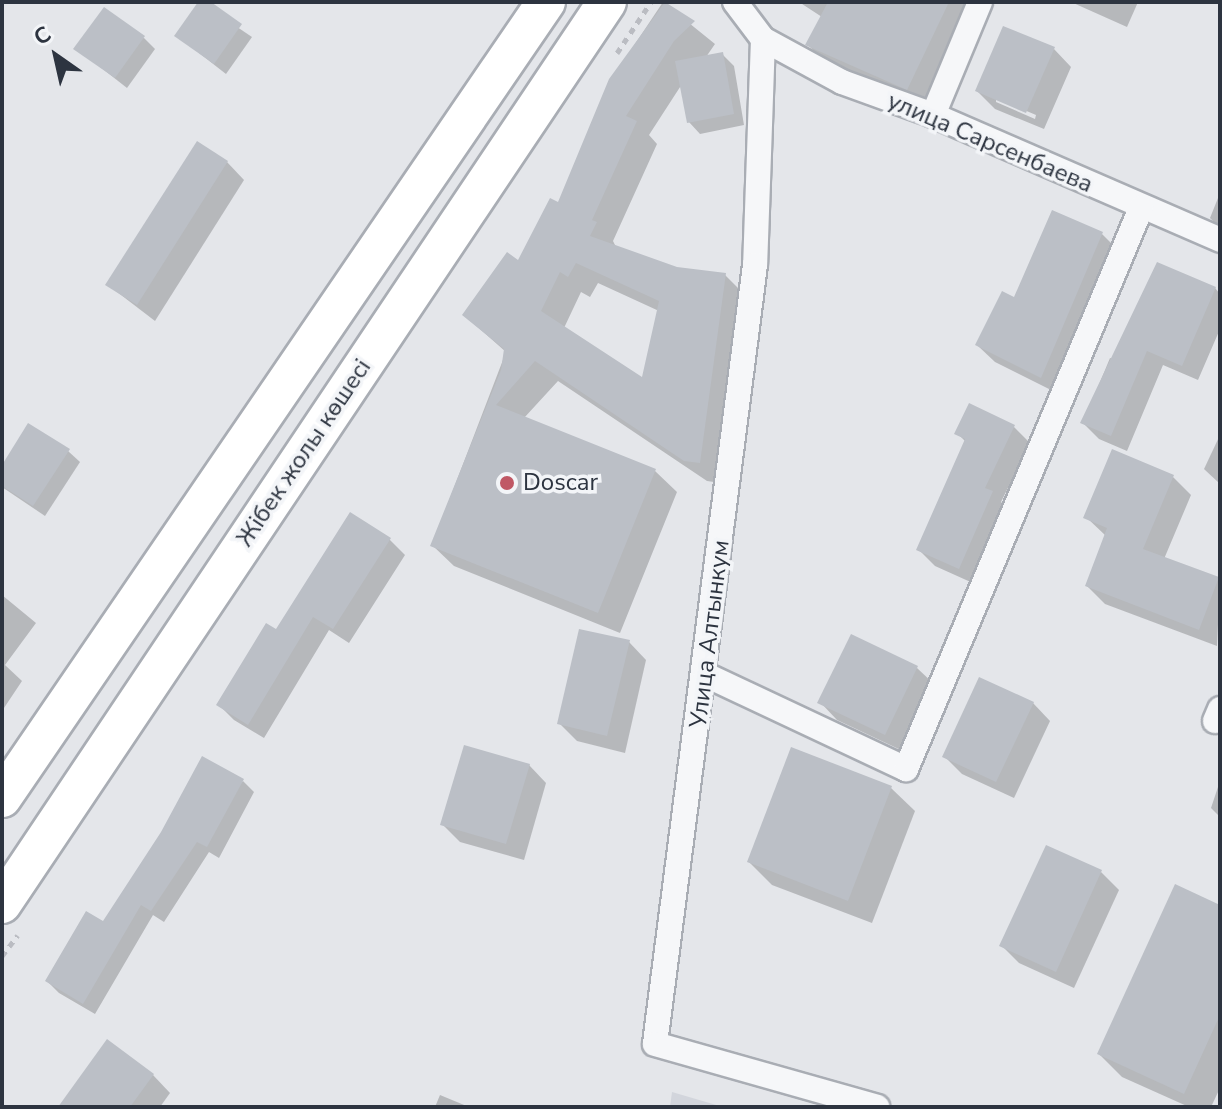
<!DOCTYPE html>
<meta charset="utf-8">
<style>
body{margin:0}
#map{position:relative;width:1222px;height:1109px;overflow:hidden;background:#e4e6ea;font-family:"Nunito Sans",sans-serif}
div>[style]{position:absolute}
.built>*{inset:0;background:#d2d5dc}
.shadow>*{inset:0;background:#0003}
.building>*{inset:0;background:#bbbfc6}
.path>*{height:5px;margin-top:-2.5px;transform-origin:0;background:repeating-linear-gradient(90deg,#babcc2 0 6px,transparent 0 12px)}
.roads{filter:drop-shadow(2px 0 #a9adb4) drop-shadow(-2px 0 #a9adb4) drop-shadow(0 2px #a9adb4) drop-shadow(0 -2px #a9adb4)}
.street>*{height:24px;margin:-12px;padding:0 12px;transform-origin:12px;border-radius:12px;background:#f6f7f9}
.primary>*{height:38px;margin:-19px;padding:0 19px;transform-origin:19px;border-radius:19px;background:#fff}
.dots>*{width:22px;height:22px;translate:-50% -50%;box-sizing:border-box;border:4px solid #f3f5f8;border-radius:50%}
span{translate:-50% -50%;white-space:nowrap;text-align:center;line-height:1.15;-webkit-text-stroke:7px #f3f5f8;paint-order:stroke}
.street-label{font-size:24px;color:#2d3440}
.poi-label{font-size:24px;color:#2d3440}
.left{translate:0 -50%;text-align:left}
.frame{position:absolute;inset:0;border:4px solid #2d3440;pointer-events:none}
.north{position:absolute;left:16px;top:16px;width:80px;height:80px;-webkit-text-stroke:6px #f3f5f8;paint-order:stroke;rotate:326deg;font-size:22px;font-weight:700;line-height:32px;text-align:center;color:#2d3440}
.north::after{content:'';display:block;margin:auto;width:28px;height:36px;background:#2d3440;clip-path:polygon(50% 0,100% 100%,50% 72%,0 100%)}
</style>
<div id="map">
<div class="built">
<i style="clip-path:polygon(672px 1092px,723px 1107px,670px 1107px)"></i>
</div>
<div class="shadow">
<i style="clip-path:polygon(200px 2px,252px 37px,226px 74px,176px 35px)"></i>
<i style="clip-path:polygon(evenodd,663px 2px,715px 44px,706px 57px,722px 54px,734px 66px,744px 125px,700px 134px,689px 122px,682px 84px,649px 135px,657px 144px,613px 241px,616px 247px,676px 269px,725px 275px,747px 297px,721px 483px,707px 481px,558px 381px,524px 418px,655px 471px,677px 492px,620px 633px,454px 566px,432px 545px,506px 352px,464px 315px,519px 263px,559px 204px,611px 80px,663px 2px,598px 283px,659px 311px,643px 380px,564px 328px,581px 292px,590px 297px,598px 283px)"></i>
<i style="clip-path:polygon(799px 2px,981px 2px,929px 110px,829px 66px,808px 45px,822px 17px)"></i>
<i style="clip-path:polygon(1071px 2px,1138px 2px,1127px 27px)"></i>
<i style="clip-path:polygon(144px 38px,155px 49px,127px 88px,76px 48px)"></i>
<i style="clip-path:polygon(evenodd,1054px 49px,1071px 67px,1044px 129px,995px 109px,977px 91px,1054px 49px,996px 98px,1036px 115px,1035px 119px,996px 102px,996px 98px)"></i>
<i style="clip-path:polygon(227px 162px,244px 180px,155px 321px,108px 285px)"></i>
<i style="clip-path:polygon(1220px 193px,1220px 228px,1210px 218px)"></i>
<i style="clip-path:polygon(1102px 234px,1119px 251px,1059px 394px,995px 362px,977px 345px,1015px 299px)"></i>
<i style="clip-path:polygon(1215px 288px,1220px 294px,1220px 329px,1198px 380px,1163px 365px,1127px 451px,1099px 439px,1083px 423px,1110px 358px,1117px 360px)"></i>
<i style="clip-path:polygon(1014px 427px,1030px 443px,1001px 502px,1008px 509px,975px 584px,935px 566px,919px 550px,966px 442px,957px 433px)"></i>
<i style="clip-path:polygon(1220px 435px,1220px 484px,1204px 469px)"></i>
<i style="clip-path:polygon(68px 451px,80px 462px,45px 516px,2px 487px,2px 468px)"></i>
<i style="clip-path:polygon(1173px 477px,1191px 495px,1164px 559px,1220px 581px,1217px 646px,1105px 604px,1087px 586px,1106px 536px,1086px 517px)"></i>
<i style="clip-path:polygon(389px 539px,405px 555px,349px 643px,329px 630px,264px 738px,234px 720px,219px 705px,277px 632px)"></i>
<i style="clip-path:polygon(2px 595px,36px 623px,5px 665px,22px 681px,2px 711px)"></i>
<i style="clip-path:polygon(629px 642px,646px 660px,625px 753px,577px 741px,559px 723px)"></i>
<i style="clip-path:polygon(917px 668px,935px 685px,903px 751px,837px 720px,820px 702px)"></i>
<i style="clip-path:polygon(1033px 703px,1050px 721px,1014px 798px,962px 774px,944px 756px)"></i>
<i style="clip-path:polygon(792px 750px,891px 788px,915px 811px,872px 923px,772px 885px,749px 862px)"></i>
<i style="clip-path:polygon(529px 765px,546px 783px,524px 860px,460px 842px,442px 824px)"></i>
<i style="clip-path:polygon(243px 781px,254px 792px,219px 858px,209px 852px,164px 922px,153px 915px,95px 1014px,59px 993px,47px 981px)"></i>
<i style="clip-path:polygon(1220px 781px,1220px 817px,1211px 808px)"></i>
<i style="clip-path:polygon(1101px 872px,1119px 890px,1074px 988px,1019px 963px,1002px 946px)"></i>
<i style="clip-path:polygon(1220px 907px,1220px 1088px,1211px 1107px,1189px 1107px,1122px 1077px,1099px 1054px)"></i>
<i style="clip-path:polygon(153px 1075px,170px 1093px,160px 1107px,61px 1107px)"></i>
<i style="clip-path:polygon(440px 1095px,469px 1107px,435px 1107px)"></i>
</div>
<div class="building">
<i style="clip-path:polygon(198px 2px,211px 2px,242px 24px,214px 64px,174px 36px)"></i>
<i style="clip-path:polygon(evenodd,665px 2px,695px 21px,674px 41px,626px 116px,637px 121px,592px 220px,597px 222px,590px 236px,677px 267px,726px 273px,700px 463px,684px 461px,535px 361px,496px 405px,656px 469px,598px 613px,430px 546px,501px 370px,504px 349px,462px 315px,507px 252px,518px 260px,550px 198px,558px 202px,609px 79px,665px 2px,576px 263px,659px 301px,642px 377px,541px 311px,560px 272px,568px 277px,576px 263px)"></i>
<i style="clip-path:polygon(828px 2px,949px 2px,907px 90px,805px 45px)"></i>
<i style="clip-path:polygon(104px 7px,145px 36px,115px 78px,73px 49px)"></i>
<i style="clip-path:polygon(1003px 26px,1055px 47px,1026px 113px,975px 91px)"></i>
<i style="clip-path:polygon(723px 52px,734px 114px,687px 123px,675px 61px)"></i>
<i style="clip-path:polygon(197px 141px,228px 161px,137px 305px,105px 285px)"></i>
<i style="clip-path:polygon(1052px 210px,1103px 232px,1041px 378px,975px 345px,1002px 291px,1014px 297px)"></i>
<i style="clip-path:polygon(1157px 262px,1216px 287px,1182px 366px,1147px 351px,1111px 436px,1080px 423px)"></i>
<i style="clip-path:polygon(969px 403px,1015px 425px,985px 488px,993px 491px,959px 569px,916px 550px,965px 439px,954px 434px)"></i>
<i style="clip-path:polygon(28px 423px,70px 449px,33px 506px,2px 486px,2px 465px)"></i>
<i style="clip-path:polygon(1112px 449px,1174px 475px,1143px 549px,1219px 577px,1199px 630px,1085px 586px,1107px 528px,1083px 518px)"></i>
<i style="clip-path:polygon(350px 512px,391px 538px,333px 629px,313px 617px,248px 725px,216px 705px,266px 623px,276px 629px)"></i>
<i style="clip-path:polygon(579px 629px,630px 640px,607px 736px,557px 724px)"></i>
<i style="clip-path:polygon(851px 634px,918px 666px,885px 735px,817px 703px)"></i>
<i style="clip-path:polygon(979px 677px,1034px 702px,996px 782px,942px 757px)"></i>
<i style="clip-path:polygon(464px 745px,530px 764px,506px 844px,440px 825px)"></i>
<i style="clip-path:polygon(791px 747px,892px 786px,848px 901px,747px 862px)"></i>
<i style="clip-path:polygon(202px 756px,244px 779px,207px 847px,197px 842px,151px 911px,141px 905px,83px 1004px,45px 981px,86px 911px,103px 921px,161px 832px)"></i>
<i style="clip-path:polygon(1046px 845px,1102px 870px,1056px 972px,999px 946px)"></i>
<i style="clip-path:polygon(1175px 884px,1220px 905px,1220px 1015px,1184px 1094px,1097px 1054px)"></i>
<i style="clip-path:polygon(107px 1039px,154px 1074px,130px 1107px,58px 1107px)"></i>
</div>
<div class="path">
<i style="left:617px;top:53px;width:61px;rotate:-56.3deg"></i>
<i style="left:2px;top:956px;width:26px;rotate:-53deg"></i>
</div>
<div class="roads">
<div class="street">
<i style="left:735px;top:2px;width:46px;rotate:52.9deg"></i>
<i style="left:763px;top:39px;width:226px;rotate:92deg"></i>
<i style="left:755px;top:265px;width:785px;rotate:97.32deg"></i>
<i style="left:655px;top:1044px;width:231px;rotate:15.8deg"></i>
<i style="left:763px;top:39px;width:90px;rotate:28.6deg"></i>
<i style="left:842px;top:82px;width:97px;rotate:19.9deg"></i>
<i style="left:933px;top:115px;width:313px;rotate:23.5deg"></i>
<i style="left:933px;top:115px;width:122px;rotate:-67.4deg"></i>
<i style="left:706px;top:675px;width:221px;rotate:25.2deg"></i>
<i style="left:906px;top:769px;width:608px;rotate:-67.27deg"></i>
<i style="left:1215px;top:721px;width:13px;rotate:-67deg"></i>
</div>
<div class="primary">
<i style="left:2px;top:798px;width:964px;rotate:-55.65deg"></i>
<i style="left:2px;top:904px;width:1086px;rotate:-56.15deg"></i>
</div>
</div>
<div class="dots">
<i style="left:507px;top:483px;background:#c05865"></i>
</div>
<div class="street-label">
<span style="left:990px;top:143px;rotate:23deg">улица Сарсенбаева</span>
<span style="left:304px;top:453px;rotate:-56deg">Жібек жолы көшесі</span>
<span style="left:710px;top:634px;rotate:-83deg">Улица Алтынкум</span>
</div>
<div class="poi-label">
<span class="left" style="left:523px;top:483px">Doscar</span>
</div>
<div class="frame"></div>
<div class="north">С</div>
</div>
